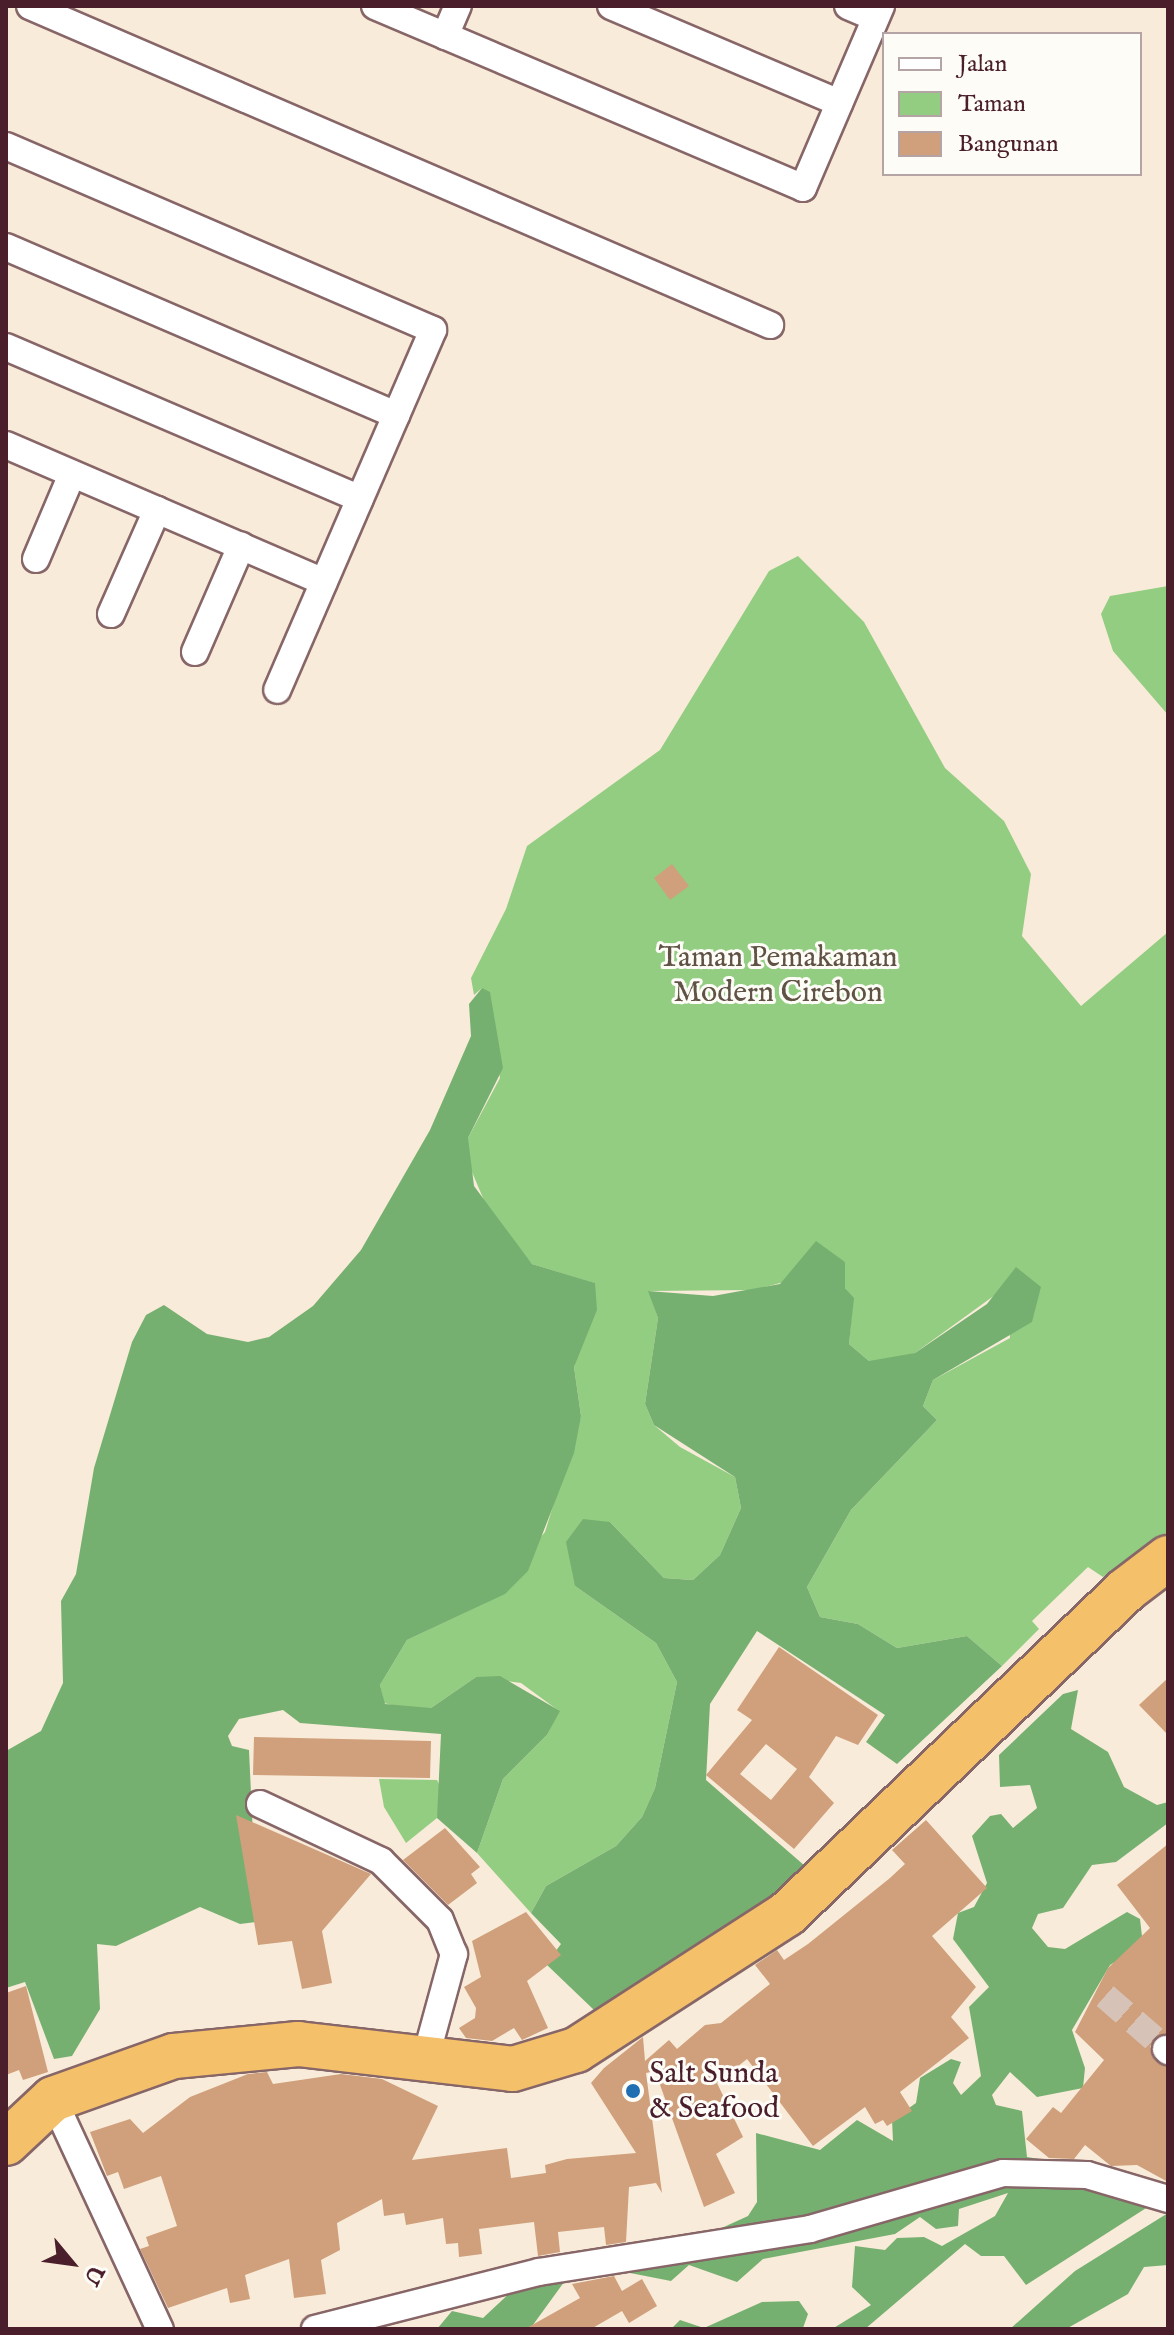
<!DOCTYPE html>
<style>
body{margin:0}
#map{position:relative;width:1174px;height:2335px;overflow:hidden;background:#f9ebd9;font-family:"IM FELL English",serif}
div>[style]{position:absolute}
.green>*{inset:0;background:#93cd82}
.forest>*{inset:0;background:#76b070}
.building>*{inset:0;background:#cfa07b}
.street-tunnel>*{height:26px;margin-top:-13px;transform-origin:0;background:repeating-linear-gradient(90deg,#d6c2b6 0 26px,transparent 0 39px)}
.roads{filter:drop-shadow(2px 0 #876668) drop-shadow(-2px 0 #876668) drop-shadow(0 2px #876668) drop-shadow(0 -2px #876668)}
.street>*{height:26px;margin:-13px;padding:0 13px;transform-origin:13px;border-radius:13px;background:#fff}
.highway>*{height:44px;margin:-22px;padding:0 22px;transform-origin:22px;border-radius:22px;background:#f4c16a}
.dots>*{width:22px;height:22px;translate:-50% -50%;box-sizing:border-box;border:4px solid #fdfcf7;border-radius:50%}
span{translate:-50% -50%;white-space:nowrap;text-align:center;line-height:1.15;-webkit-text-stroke:6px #fdfcf7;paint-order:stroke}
.park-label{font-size:30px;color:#605345}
.poi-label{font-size:30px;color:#4a1f2b}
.left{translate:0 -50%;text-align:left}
.frame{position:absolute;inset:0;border:8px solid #4a1f2b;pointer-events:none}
.legend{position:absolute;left:882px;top:32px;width:260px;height:144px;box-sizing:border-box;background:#fdfcf7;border:2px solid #b5a4a5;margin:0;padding:10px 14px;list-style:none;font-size:24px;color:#4a1f2b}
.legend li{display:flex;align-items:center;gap:16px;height:40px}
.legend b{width:40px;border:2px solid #b5a4a5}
.north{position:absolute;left:32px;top:2223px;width:80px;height:80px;-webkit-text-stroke:6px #fdfcf7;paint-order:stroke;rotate:119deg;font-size:22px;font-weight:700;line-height:32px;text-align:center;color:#4a1f2b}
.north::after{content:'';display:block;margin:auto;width:28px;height:36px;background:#4a1f2b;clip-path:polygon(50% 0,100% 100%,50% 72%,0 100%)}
</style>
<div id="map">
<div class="green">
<i style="clip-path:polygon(798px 556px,864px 622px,945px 768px,1004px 821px,1031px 874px,1022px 936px,1081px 1006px,1168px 932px,1168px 1532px,1103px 1577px,1088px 1567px,1032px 1621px,1039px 1629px,1002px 1666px,967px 1636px,897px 1648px,858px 1624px,820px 1617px,807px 1587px,851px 1510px,937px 1420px,923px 1406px,933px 1380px,1010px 1338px,1006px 1287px,915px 1353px,891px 1362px,869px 1361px,849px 1344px,853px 1298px,845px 1288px,845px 1262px,813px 1251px,784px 1282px,754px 1290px,649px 1291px,658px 1318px,645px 1404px,654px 1425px,680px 1447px,735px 1477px,741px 1508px,720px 1555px,693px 1580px,664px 1578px,610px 1522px,575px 1586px,656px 1643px,677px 1682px,655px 1788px,642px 1817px,616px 1846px,546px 1886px,531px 1913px,477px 1853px,503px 1779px,547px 1735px,559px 1711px,521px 1683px,476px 1677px,431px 1708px,406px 1709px,384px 1703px,380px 1685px,407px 1640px,485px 1603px,545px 1532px,581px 1416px,574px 1367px,594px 1283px,532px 1264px,488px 1210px,467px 1160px,468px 1138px,500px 1078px,482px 988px,474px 995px,471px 978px,506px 909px,527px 846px,660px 750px,769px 571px)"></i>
<i style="clip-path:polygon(1168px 586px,1168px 715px,1113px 651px,1101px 614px,1110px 596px)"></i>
<i style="clip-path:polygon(379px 1779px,437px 1780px,443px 1792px,437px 1818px,406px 1843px,384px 1807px)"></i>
</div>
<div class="forest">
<i style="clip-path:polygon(482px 988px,490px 992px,503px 1068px,468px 1138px,474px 1186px,532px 1264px,595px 1283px,597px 1310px,574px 1367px,581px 1416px,574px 1453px,528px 1571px,505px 1594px,407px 1640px,380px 1685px,385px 1704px,431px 1708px,476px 1677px,500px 1676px,560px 1711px,547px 1735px,503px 1779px,477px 1853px,437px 1818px,441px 1734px,300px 1723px,283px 1710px,239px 1719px,228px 1736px,232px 1746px,249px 1750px,257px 1922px,240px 1924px,200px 1907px,116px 1946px,97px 1944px,100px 2009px,72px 2056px,54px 2059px,25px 1982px,6px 1988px,6px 1751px,41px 1731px,63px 1683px,61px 1601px,76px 1574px,94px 1468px,132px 1342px,146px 1315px,164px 1305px,207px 1334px,248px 1342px,269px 1337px,313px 1306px,361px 1250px,430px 1130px,471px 1036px,469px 1004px)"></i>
<i style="clip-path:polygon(816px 1241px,845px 1262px,845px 1288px,854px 1298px,849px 1344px,869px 1361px,915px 1353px,987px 1304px,1016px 1267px,1041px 1287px,1032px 1322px,933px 1380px,923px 1406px,937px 1420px,851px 1510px,807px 1587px,820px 1617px,858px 1624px,897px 1648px,967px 1636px,1002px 1666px,897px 1764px,866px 1742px,885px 1715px,757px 1631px,710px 1704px,706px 1780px,805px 1866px,793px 1885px,594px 2010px,546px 1964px,561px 1944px,531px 1913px,546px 1886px,616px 1846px,642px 1817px,655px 1788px,677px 1682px,656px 1643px,575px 1586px,566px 1542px,583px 1519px,610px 1522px,664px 1578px,693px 1580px,720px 1555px,741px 1508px,735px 1477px,654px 1425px,645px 1404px,658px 1318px,648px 1291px,713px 1296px,780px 1284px)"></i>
<i style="clip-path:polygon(1078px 1690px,1071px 1729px,1108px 1752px,1124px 1787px,1157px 1805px,1168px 1802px,1168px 1823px,1116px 1862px,1092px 1865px,1063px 1908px,1038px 1914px,1032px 1928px,1048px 1947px,1065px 1949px,1127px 1912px,1140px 1919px,1143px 1945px,1110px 1965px,1072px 2030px,1085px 2068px,1083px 2088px,1037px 2097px,1010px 2072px,992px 2095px,996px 2105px,1022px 2111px,1027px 2157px,1104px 2170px,1154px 2203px,1026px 2285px,1004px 2256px,981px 2256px,965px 2244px,865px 2329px,832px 2329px,871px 2305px,852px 2287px,855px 2246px,885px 2250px,897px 2238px,924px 2237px,942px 2246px,995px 2216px,1008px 2193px,959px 2209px,958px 2226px,936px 2229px,920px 2217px,895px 2234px,763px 2259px,737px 2282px,689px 2265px,671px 2281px,625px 2272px,748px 2216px,757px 2202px,756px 2133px,820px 2150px,857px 2120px,893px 2141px,892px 2120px,916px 2103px,920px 2078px,951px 2059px,961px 2062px,953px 2083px,961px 2095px,981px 2076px,969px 2007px,989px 1987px,953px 1939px,958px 1913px,974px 1907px,987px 1883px,972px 1836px,990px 1816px,1001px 1814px,1013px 1828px,1037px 1808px,1030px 1785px,1000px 1787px,999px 1755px,1063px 1694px)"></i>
<i style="clip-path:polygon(1168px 2213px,1168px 2265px,1144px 2267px,1128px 2294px,1066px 2329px,1010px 2329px,1075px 2271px)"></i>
<i style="clip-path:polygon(567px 2278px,530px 2329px,437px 2329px,452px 2311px,483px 2318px,513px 2290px)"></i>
<i style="clip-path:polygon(799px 2301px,808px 2314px,803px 2328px,671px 2329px,680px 2320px,704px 2328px,762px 2302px)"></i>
</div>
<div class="building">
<i style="clip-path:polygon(672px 864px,689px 886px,670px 900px,654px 878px)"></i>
<i style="clip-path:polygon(evenodd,779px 1647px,878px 1715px,858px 1745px,836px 1736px,809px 1777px,834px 1803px,794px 1849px,706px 1775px,752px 1720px,737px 1710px,779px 1647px,766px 1744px,797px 1769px,771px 1800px,740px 1774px,766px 1744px)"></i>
<i style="clip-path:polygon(1168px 1678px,1168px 1735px,1139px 1705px)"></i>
<i style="clip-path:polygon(254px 1737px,431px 1741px,430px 1778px,253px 1775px)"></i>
<i style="clip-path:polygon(236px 1815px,371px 1874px,322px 1931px,332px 1983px,302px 1989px,292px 1941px,258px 1945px)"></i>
<i style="clip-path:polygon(926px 1820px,987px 1888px,932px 1936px,976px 1987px,951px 2017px,969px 2038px,900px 2092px,912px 2111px,887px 2126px,883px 2120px,875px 2124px,865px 2107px,813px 2146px,747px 2059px,717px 2083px,743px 2137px,716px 2154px,735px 2193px,704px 2207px,655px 2071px,646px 2073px,662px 2193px,656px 2183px,629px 2187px,626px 2242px,606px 2245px,604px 2227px,558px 2232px,560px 2252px,538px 2256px,534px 2222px,479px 2229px,482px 2254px,459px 2257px,458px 2243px,446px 2244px,443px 2218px,406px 2225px,404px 2213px,384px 2216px,382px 2199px,337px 2223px,340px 2250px,321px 2260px,326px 2294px,294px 2298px,289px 2259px,245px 2275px,250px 2299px,230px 2303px,227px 2288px,168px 2308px,140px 2249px,149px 2246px,146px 2237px,177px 2226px,161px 2176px,124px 2189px,118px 2172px,107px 2176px,90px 2132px,130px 2119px,143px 2133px,190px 2097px,248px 2074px,267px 2072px,273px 2084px,341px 2074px,382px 2079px,438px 2106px,412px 2160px,507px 2148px,511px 2178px,546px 2173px,545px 2165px,567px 2159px,636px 2153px,591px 2083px,604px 2068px,643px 2037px,645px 2061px,669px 2040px,677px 2049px,705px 2025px,721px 2023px,770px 1984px,755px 1965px,777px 1950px,784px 1960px,808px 1944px,890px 1878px,905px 1864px,892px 1850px)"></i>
<i style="clip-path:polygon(445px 1828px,480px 1867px,471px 1874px,477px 1883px,448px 1905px,403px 1860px)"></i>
<i style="clip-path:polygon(1168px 1844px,1168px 2033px,1150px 2046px,1155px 2060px,1168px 2067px,1168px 2182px,1137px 2165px,1111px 2166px,1085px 2145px,1074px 2159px,1049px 2158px,1026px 2139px,1053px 2107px,1061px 2113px,1104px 2060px,1075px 2032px,1108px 1968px,1150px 1928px,1117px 1885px)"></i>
<i style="clip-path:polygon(526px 1912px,561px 1955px,527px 1981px,548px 2028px,522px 2040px,514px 2028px,492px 2041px,466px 2038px,459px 2028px,475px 2018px,476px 2008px,464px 1987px,481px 1977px,472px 1941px)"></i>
<i style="clip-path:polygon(26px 1986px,48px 2072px,23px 2080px,19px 2070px,6px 2075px,6px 1993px)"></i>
<i style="clip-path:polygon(614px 2276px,622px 2291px,642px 2279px,657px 2306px,629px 2323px,622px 2311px,591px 2329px,525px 2329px,580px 2298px,572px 2284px)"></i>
</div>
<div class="street-tunnel">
<i style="left:1105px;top:1996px;width:81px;rotate:41deg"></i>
</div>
<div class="roads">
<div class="street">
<i style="left:30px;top:6px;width:806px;rotate:23.32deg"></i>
<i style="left:375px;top:6px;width:465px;rotate:23deg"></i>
<i style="left:803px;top:188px;width:198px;rotate:-66.8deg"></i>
<i style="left:611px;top:6px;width:248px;rotate:23deg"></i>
<i style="left:848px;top:6px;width:30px;rotate:23deg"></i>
<i style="left:445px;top:36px;width:33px;rotate:-67deg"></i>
<i style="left:6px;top:146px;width:465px;rotate:23.3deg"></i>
<i style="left:433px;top:330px;width:392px;rotate:113.4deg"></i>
<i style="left:6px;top:247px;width:425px;rotate:23.3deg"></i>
<i style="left:6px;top:347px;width:385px;rotate:23.2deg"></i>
<i style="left:6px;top:445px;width:346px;rotate:23.3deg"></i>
<i style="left:36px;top:559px;width:92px;rotate:-67deg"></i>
<i style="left:111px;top:614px;width:114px;rotate:-66.1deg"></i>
<i style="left:195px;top:652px;width:116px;rotate:-66.5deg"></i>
<i style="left:260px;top:1804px;width:134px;rotate:25.2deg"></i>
<i style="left:381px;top:1861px;width:83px;rotate:45deg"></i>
<i style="left:440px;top:1920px;width:37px;rotate:68deg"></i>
<i style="left:454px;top:1954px;width:110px;rotate:105.3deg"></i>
<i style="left:1166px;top:2049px;width:3px;rotate:45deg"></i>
<i style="left:53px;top:2099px;width:254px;rotate:65.1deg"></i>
<i style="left:315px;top:2329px;width:231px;rotate:-14.3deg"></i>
<i style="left:539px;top:2272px;width:274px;rotate:-9deg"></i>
<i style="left:810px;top:2229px;width:201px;rotate:-16.2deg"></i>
<i style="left:1003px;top:2173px;width:84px;rotate:1.4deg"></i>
<i style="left:1087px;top:2175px;width:84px;rotate:16.5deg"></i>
</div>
<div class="highway">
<i style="left:6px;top:2143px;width:64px;rotate:-43.1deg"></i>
<i style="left:53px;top:2099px;width:128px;rotate:-19.6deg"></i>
<i style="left:174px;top:2056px;width:125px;rotate:-5.5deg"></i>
<i style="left:298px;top:2044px;width:216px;rotate:6.6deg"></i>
<i style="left:513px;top:2069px;width:66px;rotate:-16.8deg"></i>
<i style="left:576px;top:2050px;width:251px;rotate:-32.8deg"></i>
<i style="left:787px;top:1914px;width:469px;rotate:-43.7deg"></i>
<i style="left:1126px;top:1590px;width:53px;rotate:-37.3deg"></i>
</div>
</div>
<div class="dots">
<i style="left:633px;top:2091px;background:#1f6fb2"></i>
</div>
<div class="park-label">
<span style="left:778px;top:975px">Taman Pemakaman<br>Modern Cirebon</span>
</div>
<div class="poi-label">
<span class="left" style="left:649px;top:2091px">Salt Sunda<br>&amp; Seafood</span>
</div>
<div class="frame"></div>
<ul class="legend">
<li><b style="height:10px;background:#fff"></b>Jalan</li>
<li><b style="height:22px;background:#93cd82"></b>Taman</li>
<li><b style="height:22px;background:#cfa07b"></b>Bangunan</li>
</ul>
<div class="north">U</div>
</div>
